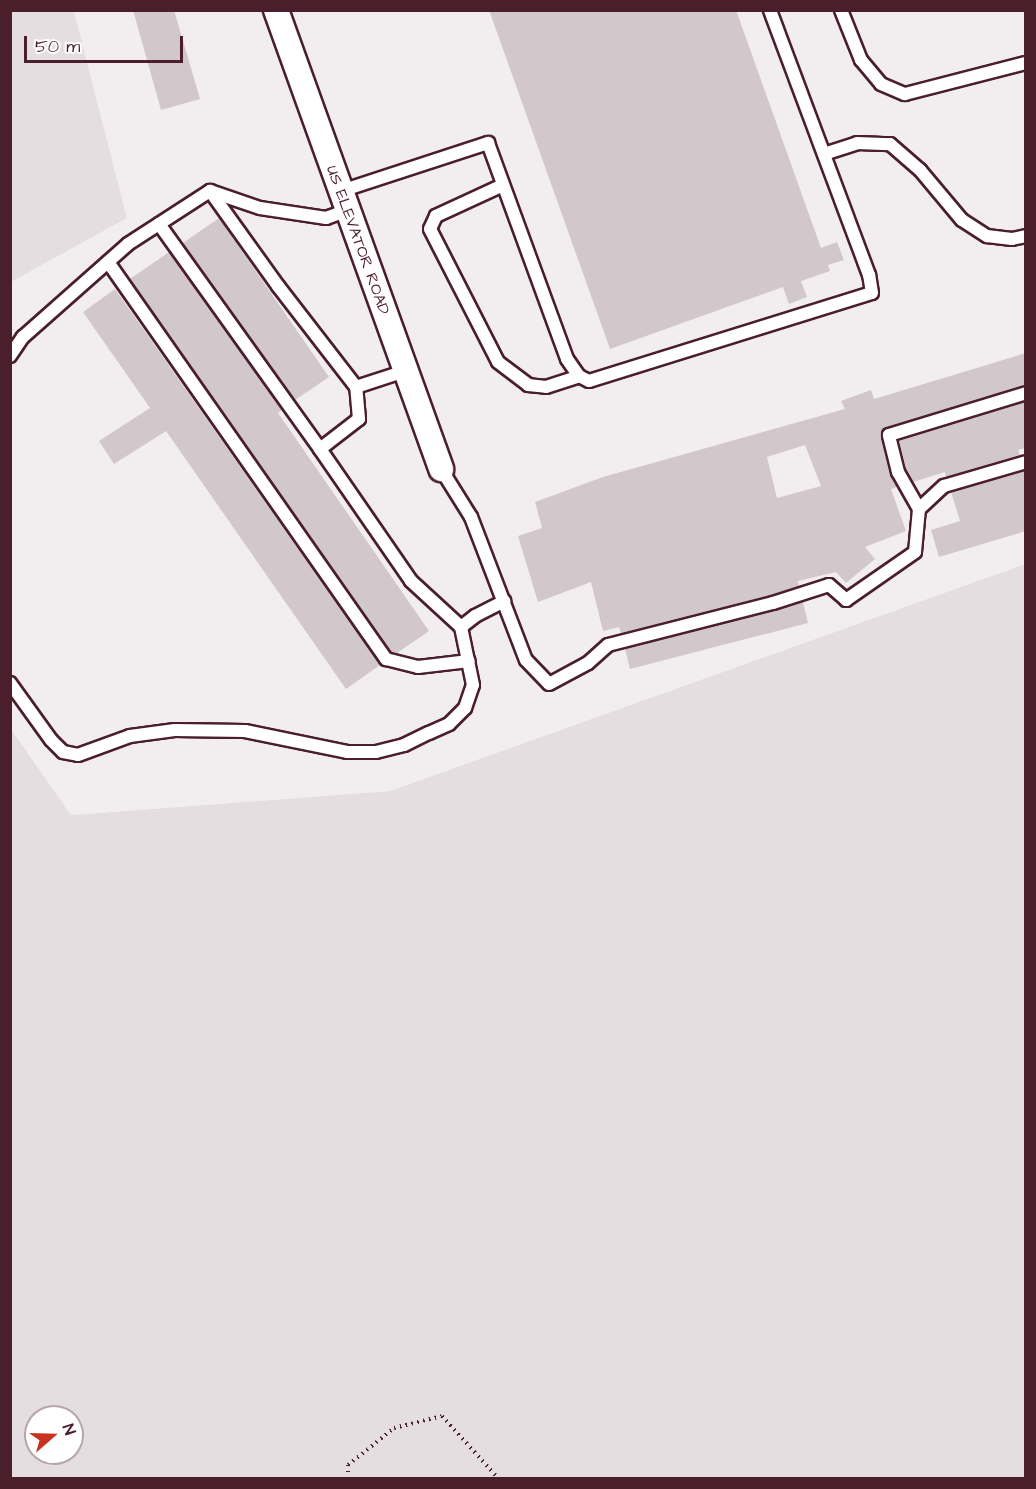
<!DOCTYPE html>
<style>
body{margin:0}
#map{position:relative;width:1036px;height:1489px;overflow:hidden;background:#fff;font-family:"Architects Daughter",sans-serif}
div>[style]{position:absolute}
.built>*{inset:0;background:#f2eeef}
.green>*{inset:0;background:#e5dee0}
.building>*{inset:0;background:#d2c7cb}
.path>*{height:4px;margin-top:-2px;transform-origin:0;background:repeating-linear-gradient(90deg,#4a1f2b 0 1.5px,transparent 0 6px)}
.roads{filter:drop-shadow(2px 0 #4a1f2b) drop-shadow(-2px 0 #4a1f2b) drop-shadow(0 2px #4a1f2b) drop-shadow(0 -2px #4a1f2b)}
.lane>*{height:12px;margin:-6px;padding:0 6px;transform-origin:6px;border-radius:6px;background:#fff}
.street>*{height:24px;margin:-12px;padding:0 12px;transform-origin:12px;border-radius:12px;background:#fff}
span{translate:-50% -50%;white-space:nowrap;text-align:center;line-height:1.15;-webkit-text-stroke:4.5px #fff;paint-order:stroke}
.street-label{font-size:16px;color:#4a1f2b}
.frame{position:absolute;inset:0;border:12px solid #4a1f2b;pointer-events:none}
.north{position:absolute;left:24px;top:1405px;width:60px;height:60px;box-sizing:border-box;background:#fff;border:2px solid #b7a5aa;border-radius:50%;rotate:70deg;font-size:16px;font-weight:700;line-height:24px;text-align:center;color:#4a1f2b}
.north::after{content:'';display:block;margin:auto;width:21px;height:27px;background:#c8321e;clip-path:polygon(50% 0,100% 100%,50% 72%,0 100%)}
.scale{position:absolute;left:24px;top:36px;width:159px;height:27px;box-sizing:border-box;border:3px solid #4a1f2b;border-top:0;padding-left:8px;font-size:18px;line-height:21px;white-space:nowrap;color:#4a1f2b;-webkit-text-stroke:4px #fff;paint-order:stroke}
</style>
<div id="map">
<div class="built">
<i style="clip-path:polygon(74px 11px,1025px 11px,1025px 564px,390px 791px,71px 815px,11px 729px,10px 282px,127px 218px)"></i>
</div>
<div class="green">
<i style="clip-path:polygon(11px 10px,74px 11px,127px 218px,11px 282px)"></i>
<i style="clip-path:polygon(evenodd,1025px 564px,1025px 1478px,11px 1478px,11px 729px,71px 815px,390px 791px,1025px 564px,36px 1417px,72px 1417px,72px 1453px,36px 1453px,36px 1417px)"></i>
</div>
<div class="building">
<i style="clip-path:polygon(133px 10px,174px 10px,200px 99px,161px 110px)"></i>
<i style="clip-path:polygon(489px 10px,736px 10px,821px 248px,837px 242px,844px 260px,828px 265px,830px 271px,801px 281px,807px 297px,789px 304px,783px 287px,610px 349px)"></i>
<i style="clip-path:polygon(219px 218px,329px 377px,295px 400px,183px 243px)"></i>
<i style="clip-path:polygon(169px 252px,282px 410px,278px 413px,429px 631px,397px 653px,391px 652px,130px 279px)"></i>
<i style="clip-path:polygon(115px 289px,380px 665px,346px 689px,166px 431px,114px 464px,99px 441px,150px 408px,83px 312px)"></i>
<i style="clip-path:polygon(evenodd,1026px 353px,1026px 385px,883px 430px,881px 437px,890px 474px,897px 487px,891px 489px,906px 531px,865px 547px,875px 559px,846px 583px,836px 572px,798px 581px,799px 586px,771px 595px,621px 633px,619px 627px,603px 631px,591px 582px,538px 602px,518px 536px,542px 528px,535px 502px,603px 477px,845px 409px,841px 401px,871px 390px,874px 399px,1026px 353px,805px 445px,821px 486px,777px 498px,767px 457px,805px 445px)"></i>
<i style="clip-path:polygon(1026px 402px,1026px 448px,1018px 450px,1020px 455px,946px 477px,945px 472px,913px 482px,906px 469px,899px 441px)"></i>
<i style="clip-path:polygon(1025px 471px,1026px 531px,939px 557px,931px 530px,960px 521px,951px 492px)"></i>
<i style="clip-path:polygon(803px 602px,808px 623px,630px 669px,625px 649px)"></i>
</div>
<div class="path">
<i style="left:348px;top:1478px;width:13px;rotate:-90deg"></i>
<i style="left:348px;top:1465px;width:59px;rotate:-38.8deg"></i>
<i style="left:394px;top:1428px;width:49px;rotate:-14deg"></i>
<i style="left:442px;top:1416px;width:84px;rotate:47.9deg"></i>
</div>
<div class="roads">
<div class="lane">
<i style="left:841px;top:10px;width:54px;rotate:68.2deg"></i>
<i style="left:861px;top:60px;width:31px;rotate:50deg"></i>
<i style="left:881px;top:84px;width:26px;rotate:23deg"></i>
<i style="left:905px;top:94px;width:125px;rotate:-14.4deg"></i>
<i style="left:824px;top:154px;width:35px;rotate:-18deg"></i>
<i style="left:857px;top:143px;width:33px;rotate:2deg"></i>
<i style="left:890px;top:144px;width:40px;rotate:41deg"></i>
<i style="left:920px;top:170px;width:65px;rotate:50deg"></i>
<i style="left:962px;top:220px;width:30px;rotate:33deg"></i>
<i style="left:987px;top:236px;width:25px;rotate:7deg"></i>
<i style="left:1012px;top:239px;width:14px;rotate:-12deg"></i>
<i style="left:503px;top:185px;width:74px;rotate:155.2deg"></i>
<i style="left:436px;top:216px;width:14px;rotate:115deg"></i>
<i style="left:430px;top:229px;width:149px;rotate:62.9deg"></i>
<i style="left:498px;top:362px;width:38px;rotate:37deg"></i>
<i style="left:528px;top:385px;width:18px;rotate:6deg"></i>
<i style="left:546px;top:387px;width:35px;rotate:-18deg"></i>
<i style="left:210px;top:191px;width:117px;rotate:54.4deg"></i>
<i style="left:278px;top:286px;width:128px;rotate:52.3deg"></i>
<i style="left:356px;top:387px;width:52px;rotate:-18.1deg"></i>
<i style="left:341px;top:191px;width:155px;rotate:-18.1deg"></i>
<i style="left:488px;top:143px;width:230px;rotate:69.9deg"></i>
<i style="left:567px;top:359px;width:21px;rotate:55deg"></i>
<i style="left:579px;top:376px;width:11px;rotate:27deg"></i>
<i style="left:589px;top:381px;width:296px;rotate:-17.3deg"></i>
<i style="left:872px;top:293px;width:18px;rotate:-99deg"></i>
<i style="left:869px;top:275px;width:283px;rotate:-110.5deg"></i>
<i style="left:159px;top:224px;width:277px;rotate:54.4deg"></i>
<i style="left:320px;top:449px;width:49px;rotate:-37.6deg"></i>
<i style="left:359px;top:419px;width:32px;rotate:-95deg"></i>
<i style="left:108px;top:262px;width:485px;rotate:55deg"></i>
<i style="left:386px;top:659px;width:33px;rotate:14deg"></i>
<i style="left:418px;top:667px;width:51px;rotate:-6.7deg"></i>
<i style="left:10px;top:356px;width:23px;rotate:-56deg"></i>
<i style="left:23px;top:337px;width:140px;rotate:-41.5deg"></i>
<i style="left:128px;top:244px;width:98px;rotate:-32.9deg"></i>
<i style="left:210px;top:191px;width:53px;rotate:18.8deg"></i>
<i style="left:260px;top:208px;width:67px;rotate:8.6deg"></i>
<i style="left:326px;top:218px;width:23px;rotate:-20deg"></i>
<i style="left:320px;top:449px;width:160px;rotate:55.4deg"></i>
<i style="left:411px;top:581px;width:68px;rotate:42.6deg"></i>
<i style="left:441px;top:469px;width:57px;rotate:58deg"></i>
<i style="left:471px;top:517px;width:153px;rotate:69deg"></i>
<i style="left:526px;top:660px;width:33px;rotate:46deg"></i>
<i style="left:549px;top:684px;width:44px;rotate:-28.3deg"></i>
<i style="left:588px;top:663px;width:27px;rotate:-42deg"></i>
<i style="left:608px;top:645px;width:170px;rotate:-14.3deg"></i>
<i style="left:773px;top:603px;width:59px;rotate:-17.8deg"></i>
<i style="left:829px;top:585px;width:23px;rotate:41deg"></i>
<i style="left:846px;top:600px;width:84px;rotate:-34.8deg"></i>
<i style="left:915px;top:552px;width:43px;rotate:-84.7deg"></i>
<i style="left:919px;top:509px;width:43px;rotate:-119.6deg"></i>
<i style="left:898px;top:472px;width:38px;rotate:-104deg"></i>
<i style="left:889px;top:435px;width:143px;rotate:-17deg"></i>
<i style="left:919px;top:509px;width:34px;rotate:-43deg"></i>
<i style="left:944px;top:486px;width:85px;rotate:-16.3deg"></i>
<i style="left:10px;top:683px;width:70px;rotate:54.3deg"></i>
<i style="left:51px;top:740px;width:17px;rotate:45deg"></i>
<i style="left:63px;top:752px;width:15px;rotate:11deg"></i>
<i style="left:78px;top:755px;width:55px;rotate:-20.1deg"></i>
<i style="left:130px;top:736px;width:45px;rotate:-7.6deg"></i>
<i style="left:175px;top:730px;width:70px;rotate:0.8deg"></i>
<i style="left:245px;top:731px;width:104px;rotate:11.6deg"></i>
<i style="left:347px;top:752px;width:29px"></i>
<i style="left:376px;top:752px;width:29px;rotate:-14deg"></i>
<i style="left:404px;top:745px;width:28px;rotate:-26deg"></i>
<i style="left:429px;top:733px;width:22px;rotate:-24deg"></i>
<i style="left:449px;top:724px;width:23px;rotate:-45deg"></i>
<i style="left:465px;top:708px;width:24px;rotate:-71deg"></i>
<i style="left:473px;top:685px;width:59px;rotate:-101.7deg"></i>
<i style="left:461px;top:627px;width:18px;rotate:-38deg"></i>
<i style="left:475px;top:616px;width:33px;rotate:-27deg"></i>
</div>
<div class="street">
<i style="left:276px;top:10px;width:488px;rotate:70.2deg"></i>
</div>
</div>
<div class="street-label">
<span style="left:358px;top:240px;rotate:70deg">US ELEVATOR ROAD</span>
</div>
<div class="frame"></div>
<div class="north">N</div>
<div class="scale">50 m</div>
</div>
